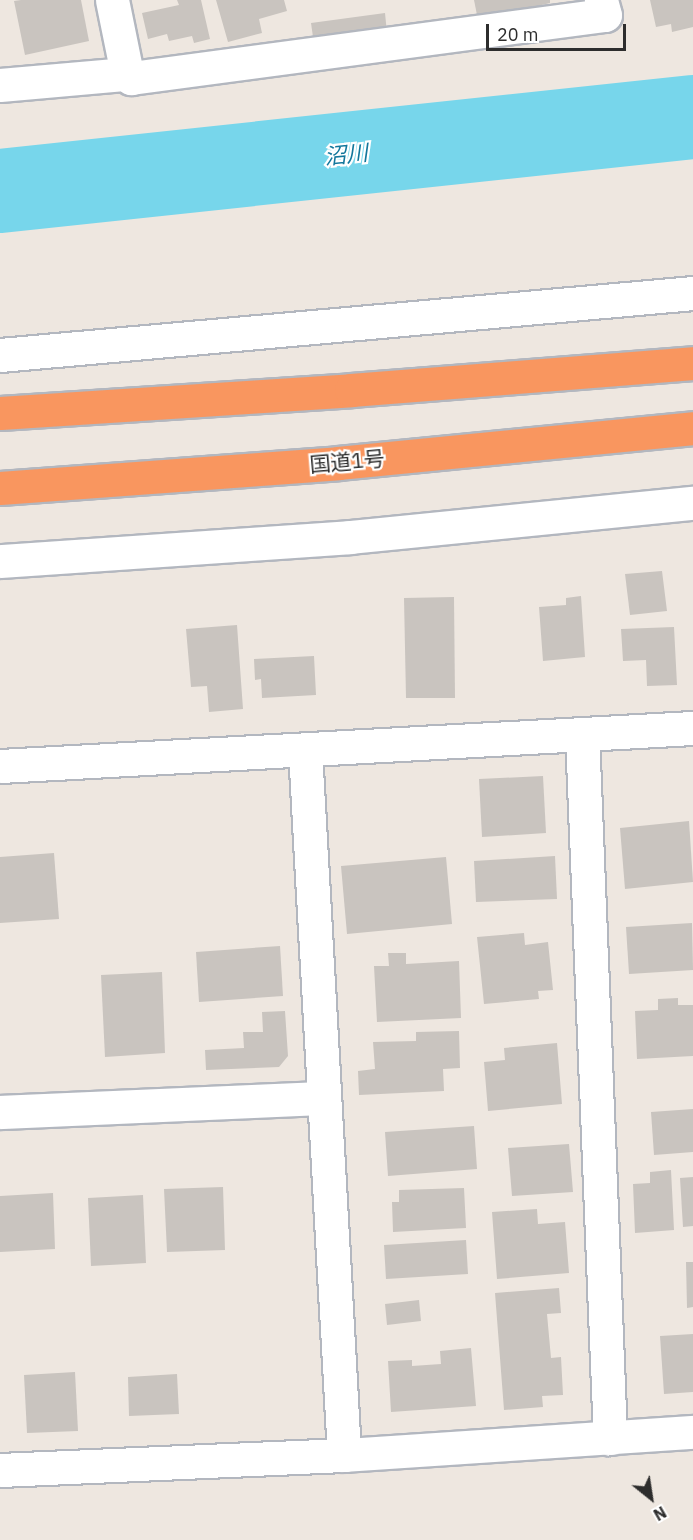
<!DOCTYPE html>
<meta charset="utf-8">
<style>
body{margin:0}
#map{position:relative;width:693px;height:1540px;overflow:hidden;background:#eee7e0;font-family:"IBM Plex Sans","Noto Sans JP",sans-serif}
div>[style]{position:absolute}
.river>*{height:84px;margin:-42px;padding:0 42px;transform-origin:42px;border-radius:42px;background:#77d6eb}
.building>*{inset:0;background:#c9c4bf}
.roads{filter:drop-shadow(2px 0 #b3b7bf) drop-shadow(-2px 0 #b3b7bf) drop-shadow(0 2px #b3b7bf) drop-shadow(0 -2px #b3b7bf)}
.minor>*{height:33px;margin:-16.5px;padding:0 16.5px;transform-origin:16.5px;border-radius:16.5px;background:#fff}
.highway>*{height:33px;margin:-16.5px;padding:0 16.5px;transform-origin:16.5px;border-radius:16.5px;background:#f9965f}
span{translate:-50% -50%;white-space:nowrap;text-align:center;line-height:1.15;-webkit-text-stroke:4.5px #fff;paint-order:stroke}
.street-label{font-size:21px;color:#2d2d2d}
.water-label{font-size:22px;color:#12779c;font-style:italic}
.north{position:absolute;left:621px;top:1468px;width:60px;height:60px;-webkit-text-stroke:4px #fff;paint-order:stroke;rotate:150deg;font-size:16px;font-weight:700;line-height:24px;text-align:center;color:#2d2d2d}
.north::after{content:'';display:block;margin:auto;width:21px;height:27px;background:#2d2d2d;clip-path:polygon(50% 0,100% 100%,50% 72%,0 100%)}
.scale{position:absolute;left:486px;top:24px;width:140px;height:27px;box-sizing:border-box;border:3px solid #2d2d2d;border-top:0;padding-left:8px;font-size:18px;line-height:21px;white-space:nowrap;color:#2d2d2d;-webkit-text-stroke:4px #fff;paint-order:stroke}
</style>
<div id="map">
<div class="river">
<i style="left:0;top:191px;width:697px;rotate:-6.1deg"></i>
</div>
<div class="building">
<i style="clip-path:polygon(21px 0,81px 0,89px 41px,25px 55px,14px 1px)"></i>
<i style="clip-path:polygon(177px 0,201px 0,210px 39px,194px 43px,192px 36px,169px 41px,167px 34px,148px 39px,142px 13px,179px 5px)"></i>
<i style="clip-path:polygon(216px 0,284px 0,287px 11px,259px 19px,262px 33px,228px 42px)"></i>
<i style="clip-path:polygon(474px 0,550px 0,550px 3px,478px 20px)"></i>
<i style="clip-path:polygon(650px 0,693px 0,693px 27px,672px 32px,671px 24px,656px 27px)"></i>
<i style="clip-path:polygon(385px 13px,387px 33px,314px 44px,311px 23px)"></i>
<i style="clip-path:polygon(662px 571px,667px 611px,630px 615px,625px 574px)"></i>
<i style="clip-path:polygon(581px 596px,585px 657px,543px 661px,539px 607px,566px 605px,566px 598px)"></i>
<i style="clip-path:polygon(454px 597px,455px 698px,406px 698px,404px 598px)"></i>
<i style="clip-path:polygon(237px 625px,243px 709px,209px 712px,207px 686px,191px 687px,186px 629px)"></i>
<i style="clip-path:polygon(674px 627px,677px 685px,647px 686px,646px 660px,623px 661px,621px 629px)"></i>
<i style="clip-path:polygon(314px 656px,316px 695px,262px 698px,261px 679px,255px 680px,254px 659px)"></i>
<i style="clip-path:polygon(543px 776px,546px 833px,482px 837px,479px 779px)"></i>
<i style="clip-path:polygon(689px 821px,693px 882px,625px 889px,620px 828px)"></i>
<i style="clip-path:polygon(54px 853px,59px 919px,0 923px,0 857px)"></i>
<i style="clip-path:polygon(555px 856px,557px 899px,476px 902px,474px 861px)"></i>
<i style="clip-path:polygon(446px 857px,452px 924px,347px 934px,341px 866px)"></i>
<i style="clip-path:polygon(692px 923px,693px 970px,629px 974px,626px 927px)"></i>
<i style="clip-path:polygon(524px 933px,525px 945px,548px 942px,553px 990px,538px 991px,539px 999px,484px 1004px,477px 937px)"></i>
<i style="clip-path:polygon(280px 946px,283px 996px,199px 1002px,196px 952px)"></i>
<i style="clip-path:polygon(388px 953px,406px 953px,406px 964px,459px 961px,461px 1018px,377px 1022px,374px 966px,389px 966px)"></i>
<i style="clip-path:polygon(162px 972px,165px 1053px,105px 1057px,101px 975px)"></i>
<i style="clip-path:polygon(678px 998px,678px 1005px,693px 1005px,693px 1056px,637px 1059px,635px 1011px,658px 1010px,658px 999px)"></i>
<i style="clip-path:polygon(285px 1011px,288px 1056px,279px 1067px,206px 1070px,205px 1050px,244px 1048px,243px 1032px,263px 1032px,262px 1012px)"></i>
<i style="clip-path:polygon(459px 1031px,460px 1068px,443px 1069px,444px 1091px,359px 1095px,358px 1071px,375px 1069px,373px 1042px,416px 1041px,416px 1032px)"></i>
<i style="clip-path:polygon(557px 1043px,562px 1104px,488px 1111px,484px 1062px,505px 1060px,504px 1048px)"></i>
<i style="clip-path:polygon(693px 1109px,693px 1152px,654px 1155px,651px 1112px)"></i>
<i style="clip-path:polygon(474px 1126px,477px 1169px,388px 1176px,385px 1132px)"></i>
<i style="clip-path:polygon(569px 1144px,573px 1192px,512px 1196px,508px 1148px)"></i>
<i style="clip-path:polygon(671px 1170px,674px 1230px,635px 1233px,633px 1184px,650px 1183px,650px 1172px)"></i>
<i style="clip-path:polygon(693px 1177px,693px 1226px,683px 1227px,680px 1178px)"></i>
<i style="clip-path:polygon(223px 1187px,225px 1250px,167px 1252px,164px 1189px)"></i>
<i style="clip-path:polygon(464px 1188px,466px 1228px,393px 1232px,392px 1202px,399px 1202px,399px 1190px)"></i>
<i style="clip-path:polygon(53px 1193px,55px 1249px,0 1252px,0 1196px)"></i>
<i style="clip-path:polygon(143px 1195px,146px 1263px,91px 1266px,88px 1198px)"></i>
<i style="clip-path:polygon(537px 1209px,538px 1224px,565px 1222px,569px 1273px,497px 1279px,492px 1212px)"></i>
<i style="clip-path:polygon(466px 1240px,468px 1274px,386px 1279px,384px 1245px)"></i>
<i style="clip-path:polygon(686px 1262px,693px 1262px,693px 1307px,687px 1308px)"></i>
<i style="clip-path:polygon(559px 1288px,561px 1313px,547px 1314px,551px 1358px,561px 1357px,563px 1395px,542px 1396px,543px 1407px,504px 1410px,495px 1293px)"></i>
<i style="clip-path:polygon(419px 1300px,421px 1321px,387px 1325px,385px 1304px)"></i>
<i style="clip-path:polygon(693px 1334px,693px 1392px,664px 1394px,660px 1336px)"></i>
<i style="clip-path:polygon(471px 1348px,476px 1406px,391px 1412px,388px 1361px,412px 1360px,412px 1366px,441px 1364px,440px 1351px)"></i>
<i style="clip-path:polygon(75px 1372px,78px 1431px,27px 1433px,24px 1375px)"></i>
<i style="clip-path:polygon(177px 1374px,179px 1414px,129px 1416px,128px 1377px)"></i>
</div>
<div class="roads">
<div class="minor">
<i style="left:112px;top:0;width:76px;rotate:78.5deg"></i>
<i style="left:127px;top:74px;width:6px;rotate:45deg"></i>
<i style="left:131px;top:78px;width:478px;rotate:-7.6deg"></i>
<i style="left:605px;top:15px;width:16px;rotate:-105deg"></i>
<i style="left:0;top:85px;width:127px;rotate:-5deg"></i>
<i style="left:0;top:355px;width:696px;rotate:-5.11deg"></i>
<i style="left:0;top:561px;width:351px;rotate:-3.9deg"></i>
<i style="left:350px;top:537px;width:345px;rotate:-5.7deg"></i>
<i style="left:582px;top:734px;width:705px;rotate:87.72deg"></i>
<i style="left:305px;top:750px;width:706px;rotate:86.83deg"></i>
<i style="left:0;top:766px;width:694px;rotate:-3.14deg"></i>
<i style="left:0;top:1112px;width:322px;rotate:-2.5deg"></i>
<i style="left:0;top:1470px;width:344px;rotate:-2.5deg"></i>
<i style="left:344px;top:1455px;width:350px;rotate:-3.8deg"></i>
</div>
<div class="highway">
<i style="left:0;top:413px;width:352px;rotate:-3.7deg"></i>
<i style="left:351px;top:390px;width:343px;rotate:-4.5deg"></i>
<i style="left:0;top:488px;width:339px;rotate:-4.2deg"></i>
<i style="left:338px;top:463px;width:357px;rotate:-5.6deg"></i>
</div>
</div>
<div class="street-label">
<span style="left:347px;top:461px;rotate:-5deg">国道1号</span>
</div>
<div class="water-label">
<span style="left:346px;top:154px;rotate:-6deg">沼川</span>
</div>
<div class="north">N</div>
<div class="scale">20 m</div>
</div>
